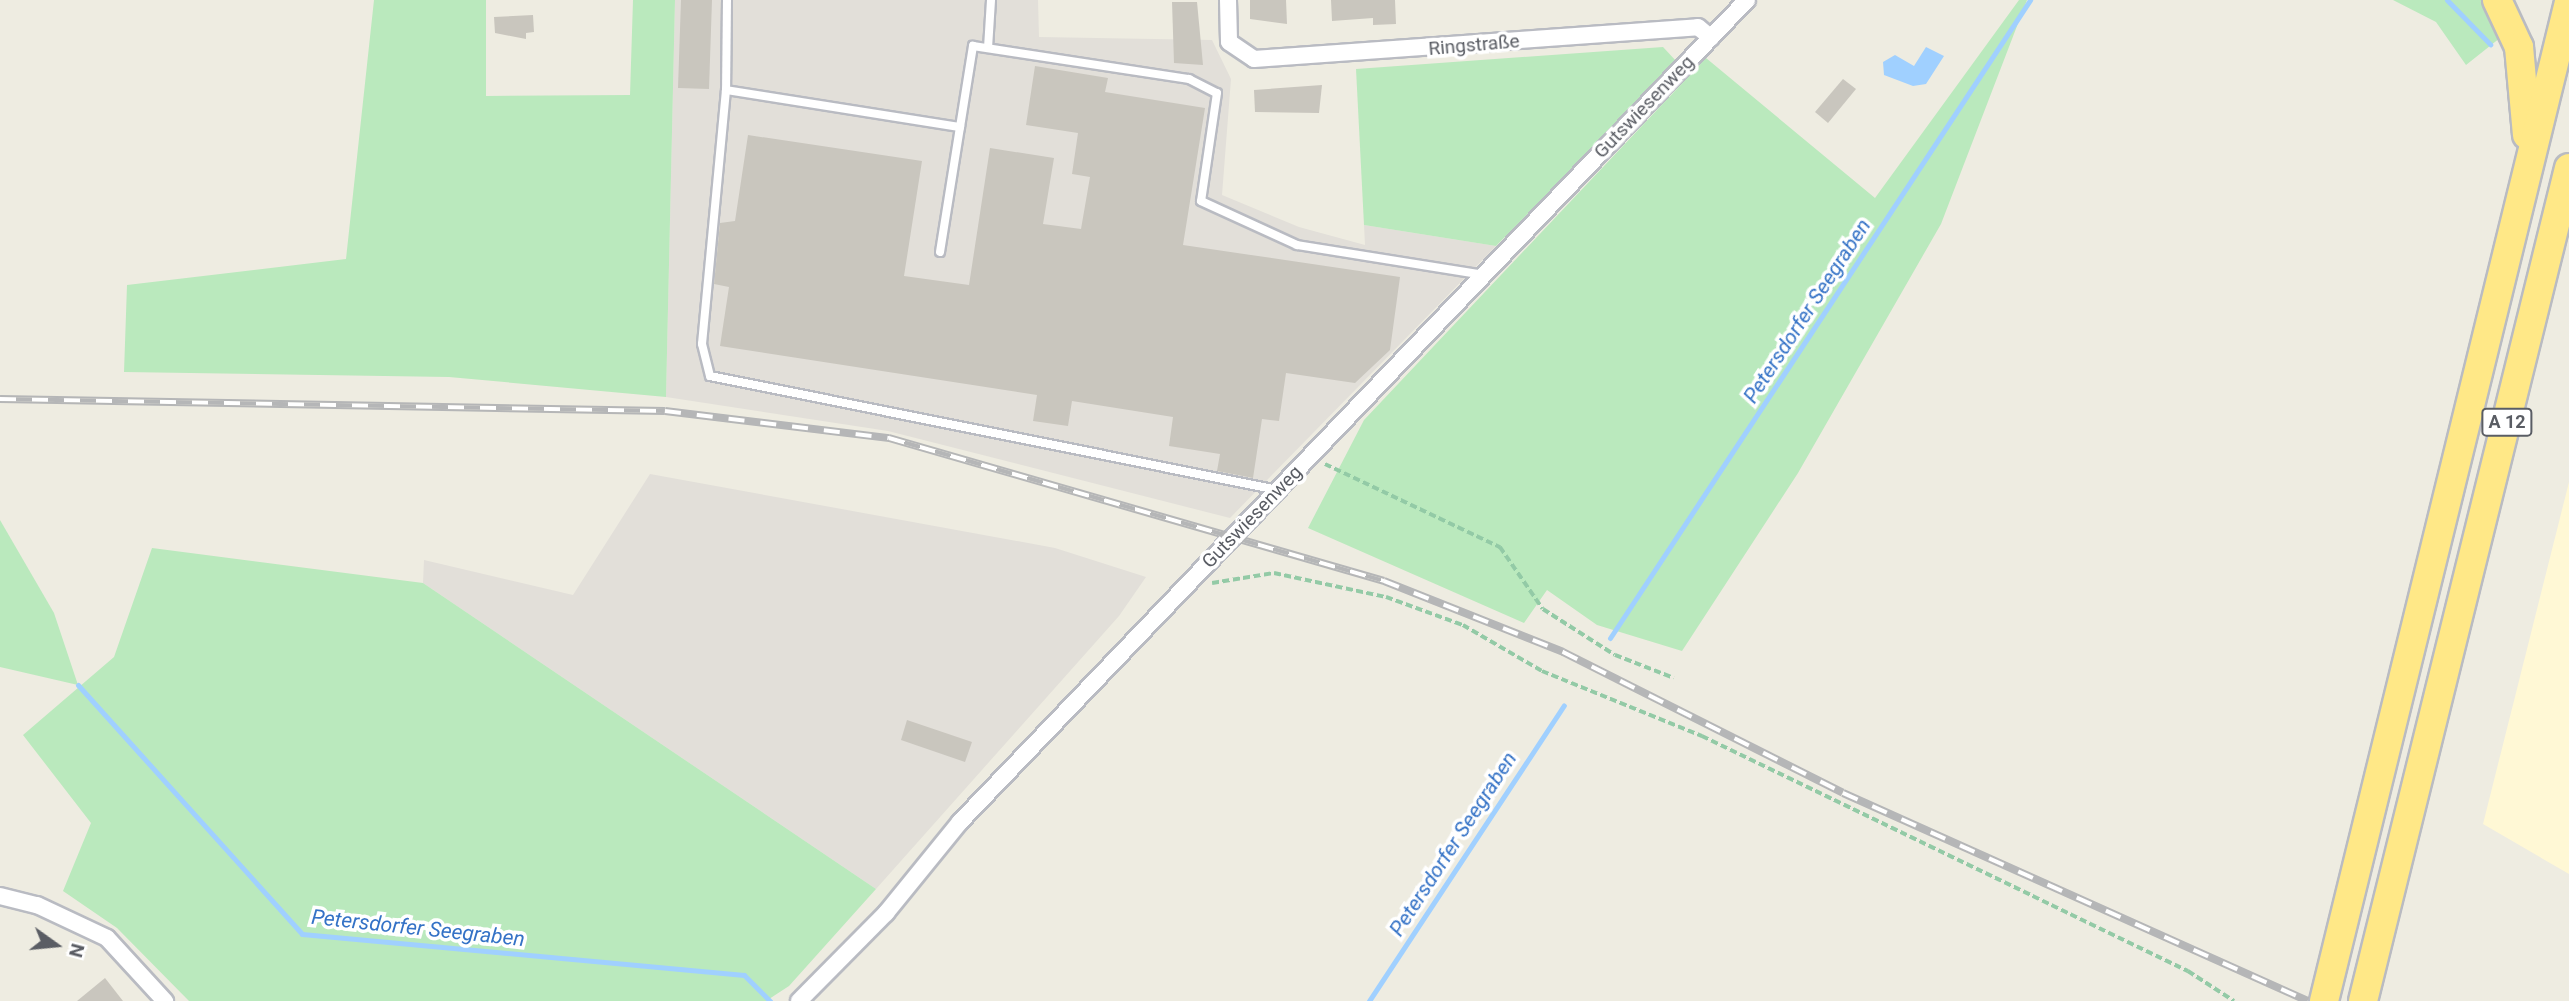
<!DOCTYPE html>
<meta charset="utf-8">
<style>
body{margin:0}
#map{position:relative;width:2569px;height:1001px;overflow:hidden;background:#eeece1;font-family:Roboto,sans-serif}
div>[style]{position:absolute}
.commercial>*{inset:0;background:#fff8d5}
.industrial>*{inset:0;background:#e2dfd9}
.green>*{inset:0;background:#bae9bd}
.water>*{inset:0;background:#a0d0ff}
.stream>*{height:5px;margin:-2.5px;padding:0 2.5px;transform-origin:2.5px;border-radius:2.5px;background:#a0d0ff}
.building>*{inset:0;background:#c9c6be}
.path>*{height:3.5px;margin-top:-1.75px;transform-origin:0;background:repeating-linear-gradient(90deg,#93caa6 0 7px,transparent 0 10.5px)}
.roads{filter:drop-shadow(2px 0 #b9bbc2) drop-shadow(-2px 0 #b9bbc2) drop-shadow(0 2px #b9bbc2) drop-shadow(0 -2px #b9bbc2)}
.service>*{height:8px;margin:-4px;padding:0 4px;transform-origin:4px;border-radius:4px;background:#fff}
.minor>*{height:16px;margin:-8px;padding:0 8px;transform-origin:8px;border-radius:8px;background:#fff}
.motorway>*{height:28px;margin:-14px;padding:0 14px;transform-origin:14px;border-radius:14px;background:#ffe887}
.rail>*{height:8px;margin-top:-4px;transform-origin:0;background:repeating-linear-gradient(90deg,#fff 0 16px,#b5b6b7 0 32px);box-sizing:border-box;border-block:2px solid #b5b6b7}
span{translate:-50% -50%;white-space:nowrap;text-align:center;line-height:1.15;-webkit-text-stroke:7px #fff;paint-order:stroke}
.shield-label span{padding:2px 5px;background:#fff;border:2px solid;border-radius:5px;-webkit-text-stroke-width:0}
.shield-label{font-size:18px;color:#5a5d64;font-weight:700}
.street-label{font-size:19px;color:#5a5d64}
.water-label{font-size:21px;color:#3472c6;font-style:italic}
.north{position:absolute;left:21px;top:910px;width:70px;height:70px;-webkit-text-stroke:5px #fff;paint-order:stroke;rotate:105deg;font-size:19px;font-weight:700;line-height:28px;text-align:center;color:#5a5d64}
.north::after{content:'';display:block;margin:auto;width:24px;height:32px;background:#5a5d64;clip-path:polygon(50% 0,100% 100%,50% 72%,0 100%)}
</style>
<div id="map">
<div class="commercial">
<i style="clip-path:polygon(2569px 482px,2569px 874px,2483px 824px)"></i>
</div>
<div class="industrial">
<i style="clip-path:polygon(675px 0,1038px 0,1039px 37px,1212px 40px,1231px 79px,1222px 195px,1299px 227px,1365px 245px,1364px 225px,1496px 246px,1230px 518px,888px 431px,666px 397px)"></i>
<i style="clip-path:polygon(650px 474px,1055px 548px,1146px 577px,1119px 616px,876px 889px,423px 583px,424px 560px,573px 595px)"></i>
</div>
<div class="green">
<i style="clip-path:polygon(374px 0,486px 0,486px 96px,630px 95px,633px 0,675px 0,666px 397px,449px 377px,124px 372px,127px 285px,346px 259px)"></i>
<i style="clip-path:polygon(2019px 0,2027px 0,1941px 224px,1798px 473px,1682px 651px,1597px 625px,1547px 590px,1524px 623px,1308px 528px,1364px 420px,1706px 58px,1875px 198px)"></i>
<i style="clip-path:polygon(2393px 0,2485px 0,2505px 34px,2466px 65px,2436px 22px)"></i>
<i style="clip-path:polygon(1663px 47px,1677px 62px,1496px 246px,1364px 225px,1356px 69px)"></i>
<i style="clip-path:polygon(0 520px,54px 613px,78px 685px,0 667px)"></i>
<i style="clip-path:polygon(152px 548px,423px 583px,876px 889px,789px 986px,766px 1001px,189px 1001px,117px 928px,63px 891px,91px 823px,23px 735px,114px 657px)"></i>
</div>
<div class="water">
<i style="clip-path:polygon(1926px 47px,1944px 56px,1926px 84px,1913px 86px,1884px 75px,1883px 62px,1895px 55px,1914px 66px)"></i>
</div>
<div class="stream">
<i style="left:2447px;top:0;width:62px;rotate:45.7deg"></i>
<i style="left:1610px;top:638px;width:764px;rotate:-56.64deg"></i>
<i style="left:78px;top:685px;width:335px;rotate:48deg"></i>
<i style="left:302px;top:934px;width:444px;rotate:5.3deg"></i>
<i style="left:744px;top:975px;width:37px;rotate:45deg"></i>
<i style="left:1369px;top:1001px;width:354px;rotate:-56.6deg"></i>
</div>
<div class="building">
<i style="clip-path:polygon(681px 0,712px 0,709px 89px,678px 88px)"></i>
<i style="clip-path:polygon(1250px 0,1286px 0,1287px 24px,1250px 19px)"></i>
<i style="clip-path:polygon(1331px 0,1395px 0,1396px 24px,1373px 25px,1373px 18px,1332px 21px)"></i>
<i style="clip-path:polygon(1172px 2px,1197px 2px,1203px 65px,1174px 63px)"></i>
<i style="clip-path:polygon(533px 15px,534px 32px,526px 33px,526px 39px,495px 33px,494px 17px)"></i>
<i style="clip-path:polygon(1035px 66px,1108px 78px,1105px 92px,1205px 108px,1183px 245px,1400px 277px,1390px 350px,1355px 383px,1286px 373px,1279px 421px,1262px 419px,1253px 478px,1217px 471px,1220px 454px,1169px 446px,1173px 417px,1072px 401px,1068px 426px,1033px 421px,1037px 395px,720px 346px,729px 287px,714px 284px,720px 223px,735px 221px,748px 135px,922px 161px,904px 276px,969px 285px,990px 148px,1054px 158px,1043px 224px,1081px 229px,1090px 177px,1072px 174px,1078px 133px,1026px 125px)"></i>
<i style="clip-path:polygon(1843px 79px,1856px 89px,1828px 123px,1815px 112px)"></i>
<i style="clip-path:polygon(1322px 85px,1319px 113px,1255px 112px,1254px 90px)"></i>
<i style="clip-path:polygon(907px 720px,972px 742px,965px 762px,901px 740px)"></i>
<i style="clip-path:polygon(105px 978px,123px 1001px,77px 1001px)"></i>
</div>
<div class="path">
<i style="left:1325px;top:464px;width:194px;rotate:25.4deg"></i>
<i style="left:1500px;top:547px;width:75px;rotate:55.3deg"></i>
<i style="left:1543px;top:609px;width:85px;rotate:32.6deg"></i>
<i style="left:1615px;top:655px;width:63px;rotate:21.3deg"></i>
<i style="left:1212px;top:583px;width:63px;rotate:-9.2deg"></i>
<i style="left:1274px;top:573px;width:115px;rotate:12.1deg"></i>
<i style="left:1386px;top:597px;width:82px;rotate:20deg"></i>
<i style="left:1463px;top:625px;width:91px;rotate:30.2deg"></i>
<i style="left:1542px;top:671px;width:173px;rotate:22.1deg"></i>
<i style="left:1702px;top:736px;width:540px;rotate:25.81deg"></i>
<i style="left:2188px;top:971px;width:55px;rotate:33.1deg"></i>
</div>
<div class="roads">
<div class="service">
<i style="left:727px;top:0;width:90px;rotate:90.6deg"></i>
<i style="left:726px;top:90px;width:237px;rotate:9deg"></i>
<i style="left:988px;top:48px;width:48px;rotate:-86.4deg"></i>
<i style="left:726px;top:90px;width:255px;rotate:95.4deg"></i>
<i style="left:702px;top:344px;width:33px;rotate:76deg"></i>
<i style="left:710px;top:376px;width:579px;rotate:11.35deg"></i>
<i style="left:940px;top:252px;width:209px;rotate:-80.9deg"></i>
<i style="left:973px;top:46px;width:219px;rotate:8.7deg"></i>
<i style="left:1189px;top:79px;width:31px;rotate:27deg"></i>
<i style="left:1217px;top:93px;width:109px;rotate:98.4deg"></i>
<i style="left:1201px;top:201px;width:106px;rotate:24.6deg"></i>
<i style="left:1297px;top:245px;width:189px;rotate:9.1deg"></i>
</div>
<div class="minor">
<i style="left:1228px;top:0;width:42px;rotate:88.6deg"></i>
<i style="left:1229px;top:42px;width:30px;rotate:34deg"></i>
<i style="left:1254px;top:59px;width:445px;rotate:-4.1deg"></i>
<i style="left:1698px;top:27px;width:17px;rotate:40deg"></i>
<i style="left:0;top:896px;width:38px;rotate:14deg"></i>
<i style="left:37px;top:905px;width:77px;rotate:25.2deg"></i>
<i style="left:107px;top:938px;width:86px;rotate:47.4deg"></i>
<i style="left:799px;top:1001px;width:124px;rotate:-45.3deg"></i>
<i style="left:886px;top:913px;width:117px;rotate:-50.9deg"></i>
<i style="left:960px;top:822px;width:1138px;rotate:-46.25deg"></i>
</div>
<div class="motorway">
<i style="left:2497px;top:0;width:52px;rotate:64.9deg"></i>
<i style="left:2519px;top:47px;width:88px;rotate:84.8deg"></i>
<i style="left:2324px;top:1001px;width:1029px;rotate:-76.22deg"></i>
<i style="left:2363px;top:1001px;width:858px;rotate:-76.11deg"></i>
</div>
</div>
<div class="rail">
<i style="left:0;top:399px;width:665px;rotate:1.03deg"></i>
<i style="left:665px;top:411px;width:226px;rotate:6.9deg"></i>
<i style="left:889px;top:438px;width:515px;rotate:16.11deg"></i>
<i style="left:1384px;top:581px;width:193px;rotate:21.6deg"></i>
<i style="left:1563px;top:652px;width:313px;rotate:26.7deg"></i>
<i style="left:1843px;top:793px;width:509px;rotate:24.1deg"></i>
</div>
<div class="shield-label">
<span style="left:2507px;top:422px">A 12</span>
</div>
<div class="street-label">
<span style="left:1474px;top:45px;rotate:-5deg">Ringstraße</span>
<span style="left:1644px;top:107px;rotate:-46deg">Gutswiesenweg</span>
<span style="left:1252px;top:517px;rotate:-46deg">Gutswiesenweg</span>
</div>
<div class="water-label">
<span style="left:1807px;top:311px;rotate:-57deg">Petersdorfer Seegraben</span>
<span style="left:1453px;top:844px;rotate:-57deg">Petersdorfer Seegraben</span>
<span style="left:418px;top:928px;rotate:6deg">Petersdorfer Seegraben</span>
</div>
<div class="north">N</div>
</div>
